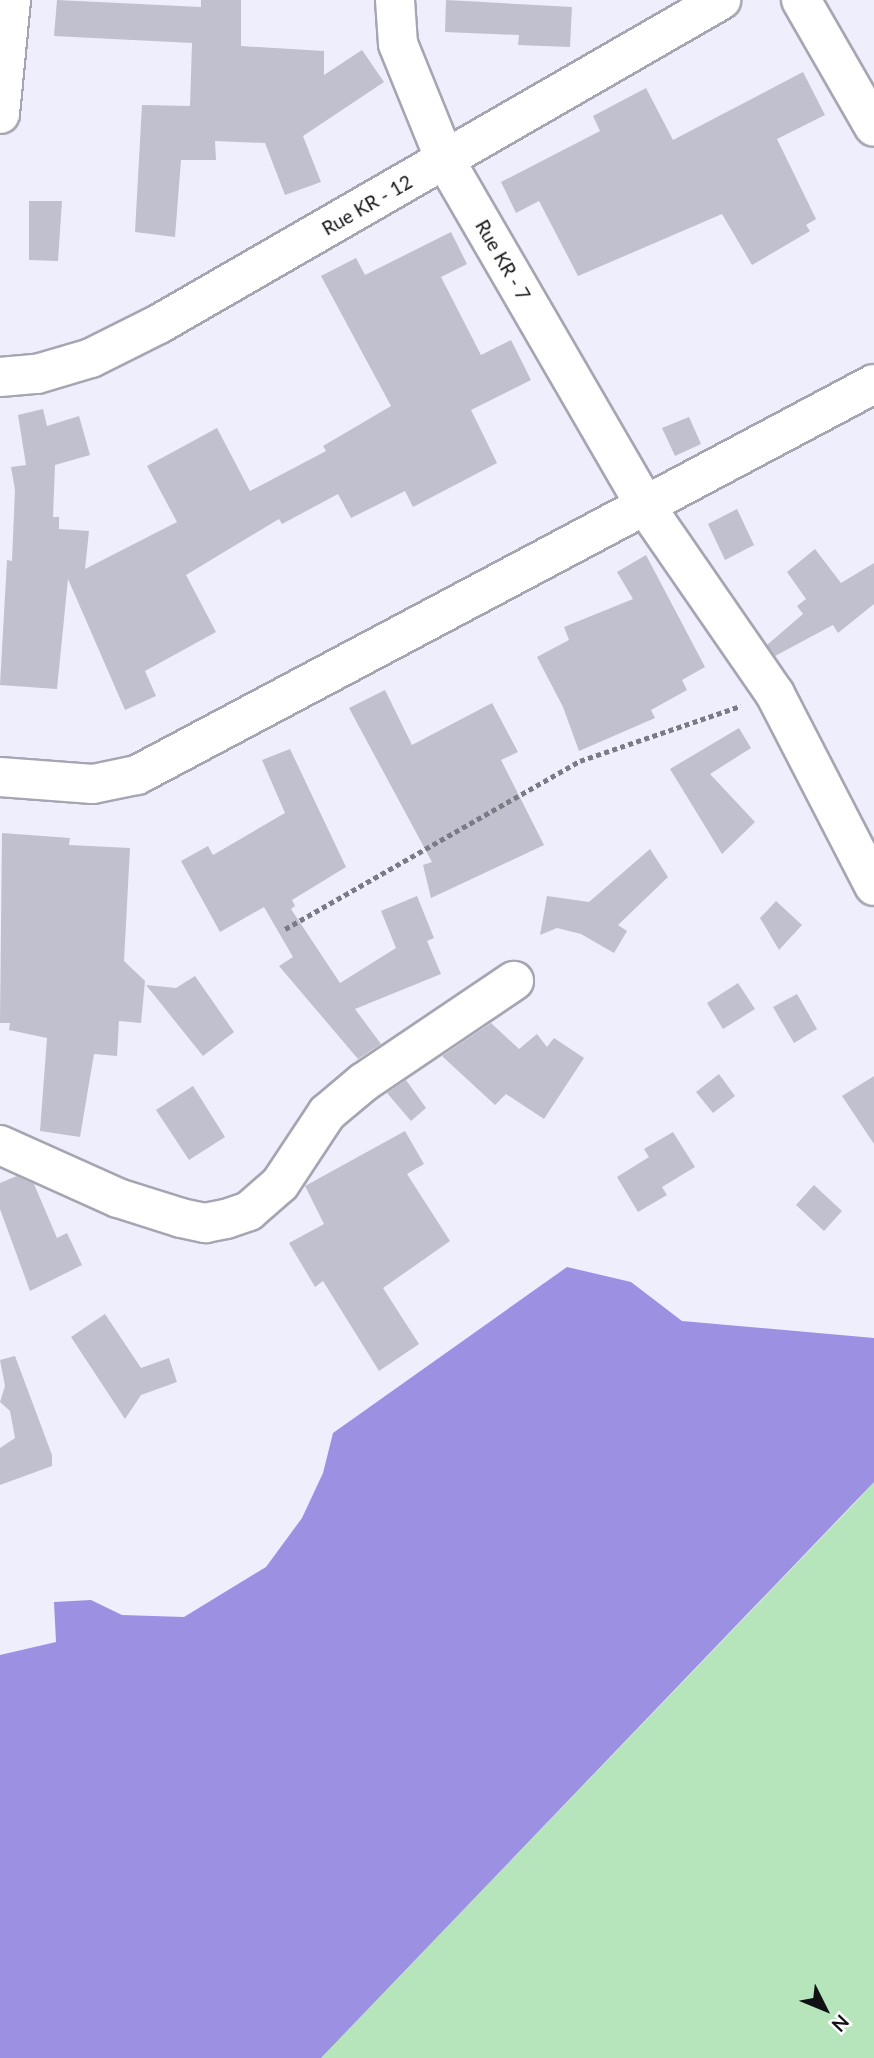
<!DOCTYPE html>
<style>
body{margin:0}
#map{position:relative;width:874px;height:2058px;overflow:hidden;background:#efeefc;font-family:Lato,sans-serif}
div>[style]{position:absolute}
.green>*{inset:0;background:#b6e5bb}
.water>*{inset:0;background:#9c90e2}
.building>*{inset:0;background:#c1c0ce}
.path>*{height:4.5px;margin-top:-2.25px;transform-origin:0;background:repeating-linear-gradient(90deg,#7c7b85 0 5px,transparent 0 8.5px)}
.roads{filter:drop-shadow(2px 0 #a6a5b2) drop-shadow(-2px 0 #a6a5b2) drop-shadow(0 2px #a6a5b2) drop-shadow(0 -2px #a6a5b2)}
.minor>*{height:38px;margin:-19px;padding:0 19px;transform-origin:19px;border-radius:19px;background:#fff}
span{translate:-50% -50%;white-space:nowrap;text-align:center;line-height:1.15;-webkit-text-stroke:7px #fff;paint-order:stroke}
.street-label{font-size:19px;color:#111015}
.north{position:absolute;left:790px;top:1974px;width:70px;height:70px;-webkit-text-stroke:5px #fff;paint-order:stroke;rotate:133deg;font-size:19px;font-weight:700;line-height:28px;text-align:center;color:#111015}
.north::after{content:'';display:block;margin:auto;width:24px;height:32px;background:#111015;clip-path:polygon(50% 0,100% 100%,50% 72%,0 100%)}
</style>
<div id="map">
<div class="green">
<i style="clip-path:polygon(874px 1482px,874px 2058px,321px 2058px,852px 1506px)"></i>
</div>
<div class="water">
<i style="clip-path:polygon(567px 1267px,631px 1282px,682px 1321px,874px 1338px,874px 1482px,321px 2058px,0 2058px,0 1655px,56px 1642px,54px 1602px,91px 1600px,122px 1615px,184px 1617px,266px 1567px,302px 1518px,323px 1473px,333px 1433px)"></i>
</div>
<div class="building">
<i style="clip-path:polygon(57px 0,201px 7px,201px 0,241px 0,241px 46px,324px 51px,324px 75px,362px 50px,384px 82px,303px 136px,321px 182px,285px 195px,265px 143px,215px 141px,216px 160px,181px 160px,175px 237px,135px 232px,142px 105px,190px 106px,192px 43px,54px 36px)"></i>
<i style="clip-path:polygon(446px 0,572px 7px,570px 47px,518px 45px,519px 35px,445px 32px)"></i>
<i style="clip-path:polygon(803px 72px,825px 115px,777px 139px,816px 219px,806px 225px,810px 231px,752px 265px,722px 214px,578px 276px,539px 201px,516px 213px,501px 182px,600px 131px,593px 116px,646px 88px,673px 140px)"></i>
<i style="clip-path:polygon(29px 201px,62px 201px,58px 261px,29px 260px)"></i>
<i style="clip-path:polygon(451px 232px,467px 264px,441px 277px,481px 355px,511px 340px,531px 380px,471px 410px,497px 463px,413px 507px,405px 491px,351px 518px,338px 494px,282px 524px,279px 519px,186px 575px,216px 632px,145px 671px,156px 696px,125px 710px,68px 579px,57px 689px,0 685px,7px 560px,12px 561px,15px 490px,11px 467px,26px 465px,18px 415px,43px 409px,47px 426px,79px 416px,90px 455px,55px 465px,53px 517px,59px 517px,59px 529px,89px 531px,85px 569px,177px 522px,147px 466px,217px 428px,250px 491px,326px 451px,323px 446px,391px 406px,321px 276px,356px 258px,365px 275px)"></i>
<i style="clip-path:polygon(689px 417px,701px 444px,675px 456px,662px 428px)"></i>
<i style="clip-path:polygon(737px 509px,754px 545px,725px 560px,708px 524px)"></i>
<i style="clip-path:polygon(815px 549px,841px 583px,874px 563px,874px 604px,838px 633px,833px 625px,775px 656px,767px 645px,803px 614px,797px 606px,806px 599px,787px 572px)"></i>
<i style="clip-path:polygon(646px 555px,705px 667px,682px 680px,687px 690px,651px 710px,655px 718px,579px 751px,563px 707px,537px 657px,569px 640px,564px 627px,633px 599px,617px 572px)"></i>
<i style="clip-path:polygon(385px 690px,412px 745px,492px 703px,518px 752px,501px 760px,544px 845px,431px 898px,423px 865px,432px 862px,349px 708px)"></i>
<i style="clip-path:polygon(739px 728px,751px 748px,710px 774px,755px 822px,722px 854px,670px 769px)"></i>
<i style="clip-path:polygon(290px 749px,346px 867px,292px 900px,295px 906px,291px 909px,340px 983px,396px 948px,381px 911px,417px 896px,434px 938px,427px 941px,441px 974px,355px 1009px,381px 1044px,358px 1059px,279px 966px,293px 957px,264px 907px,220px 932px,181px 861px,208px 846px,213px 855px,285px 813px,262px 760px)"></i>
<i style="clip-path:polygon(2px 833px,70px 838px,69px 845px,130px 848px,124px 961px,145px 981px,141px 1023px,119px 1021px,117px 1056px,94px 1054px,80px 1137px,40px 1131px,47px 1038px,9px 1030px,10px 1023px,0 1023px)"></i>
<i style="clip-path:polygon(650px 849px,668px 877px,618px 925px,627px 931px,614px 953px,581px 934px,557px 928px,540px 935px,547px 896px,589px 902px)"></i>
<i style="clip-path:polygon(776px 901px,802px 925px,779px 950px,760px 918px)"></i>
<i style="clip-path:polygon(195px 976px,234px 1032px,203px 1056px,146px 985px,176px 988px)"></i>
<i style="clip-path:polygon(738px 983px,755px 1009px,723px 1029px,707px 1003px)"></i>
<i style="clip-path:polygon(797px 994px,817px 1029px,794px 1043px,773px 1007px)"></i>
<i style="clip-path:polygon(491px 1023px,519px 1049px,537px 1034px,547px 1047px,554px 1038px,584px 1058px,544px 1119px,506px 1094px,495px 1105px,442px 1056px)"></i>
<i style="clip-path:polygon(719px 1074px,735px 1096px,713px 1113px,696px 1092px)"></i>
<i style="clip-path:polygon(874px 1076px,874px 1144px,842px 1096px)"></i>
<i style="clip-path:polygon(406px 1080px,426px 1108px,411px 1121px,387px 1093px)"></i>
<i style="clip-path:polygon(193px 1086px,225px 1137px,189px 1160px,156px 1110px)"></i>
<i style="clip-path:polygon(405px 1131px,424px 1164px,407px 1174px,450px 1241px,383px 1288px,419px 1344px,379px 1371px,323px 1281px,315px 1287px,289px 1243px,324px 1224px,305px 1186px)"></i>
<i style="clip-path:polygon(673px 1132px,695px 1167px,662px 1187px,667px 1195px,638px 1212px,617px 1177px,649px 1157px,644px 1149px)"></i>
<i style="clip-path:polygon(17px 1176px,34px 1184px,57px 1238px,67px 1233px,82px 1265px,30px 1291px,0 1209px,0 1183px)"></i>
<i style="clip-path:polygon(814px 1185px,842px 1211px,824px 1231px,796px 1205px)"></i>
<i style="clip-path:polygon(105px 1314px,141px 1368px,169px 1358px,177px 1382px,141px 1395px,125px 1419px,71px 1337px)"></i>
<i style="clip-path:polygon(15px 1356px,52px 1455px,52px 1466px,0 1485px,0 1448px,15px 1438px,10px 1411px,0 1402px,5px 1386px,0 1360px)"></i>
</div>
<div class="path">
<i style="left:285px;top:929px;width:339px;rotate:-29.7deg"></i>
<i style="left:580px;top:761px;width:170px;rotate:-18.9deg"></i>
</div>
<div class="roads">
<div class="minor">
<i style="left:395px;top:0;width:44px;rotate:86.1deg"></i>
<i style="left:398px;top:44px;width:125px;rotate:67.9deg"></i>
<i style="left:445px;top:160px;width:401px;rotate:59.9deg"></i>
<i style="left:646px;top:507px;width:227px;rotate:55.4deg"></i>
<i style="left:775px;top:694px;width:216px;rotate:62.7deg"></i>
<i style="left:801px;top:0;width:146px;rotate:60.1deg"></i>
<i style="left:0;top:114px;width:115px;rotate:-84.5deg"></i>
<i style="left:0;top:377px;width:37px;rotate:-5deg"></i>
<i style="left:37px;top:374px;width:56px;rotate:-16.5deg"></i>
<i style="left:91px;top:358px;width:76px;rotate:-26.6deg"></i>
<i style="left:159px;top:324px;width:649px;rotate:-29.96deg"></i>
<i style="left:0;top:777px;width:93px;rotate:4.3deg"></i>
<i style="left:93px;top:784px;width:45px;rotate:-11.6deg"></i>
<i style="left:137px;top:775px;width:834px;rotate:-27.95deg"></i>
<i style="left:0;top:1145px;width:129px;rotate:24.2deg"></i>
<i style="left:118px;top:1198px;width:66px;rotate:17.6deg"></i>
<i style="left:181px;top:1218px;width:25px;rotate:12deg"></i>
<i style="left:205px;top:1223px;width:21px;rotate:-11deg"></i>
<i style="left:226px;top:1219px;width:24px;rotate:-19deg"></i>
<i style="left:249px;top:1211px;width:41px;rotate:-41.1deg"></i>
<i style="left:280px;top:1184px;width:85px;rotate:-56.5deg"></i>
<i style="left:327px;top:1113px;width:48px;rotate:-40deg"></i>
<i style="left:364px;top:1082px;width:181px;rotate:-34deg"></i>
</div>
</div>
<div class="street-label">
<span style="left:367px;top:205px;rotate:-30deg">Rue KR - 12</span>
<span style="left:503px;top:260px;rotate:60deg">Rue KR - 7</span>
</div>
<div class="north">N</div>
</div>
